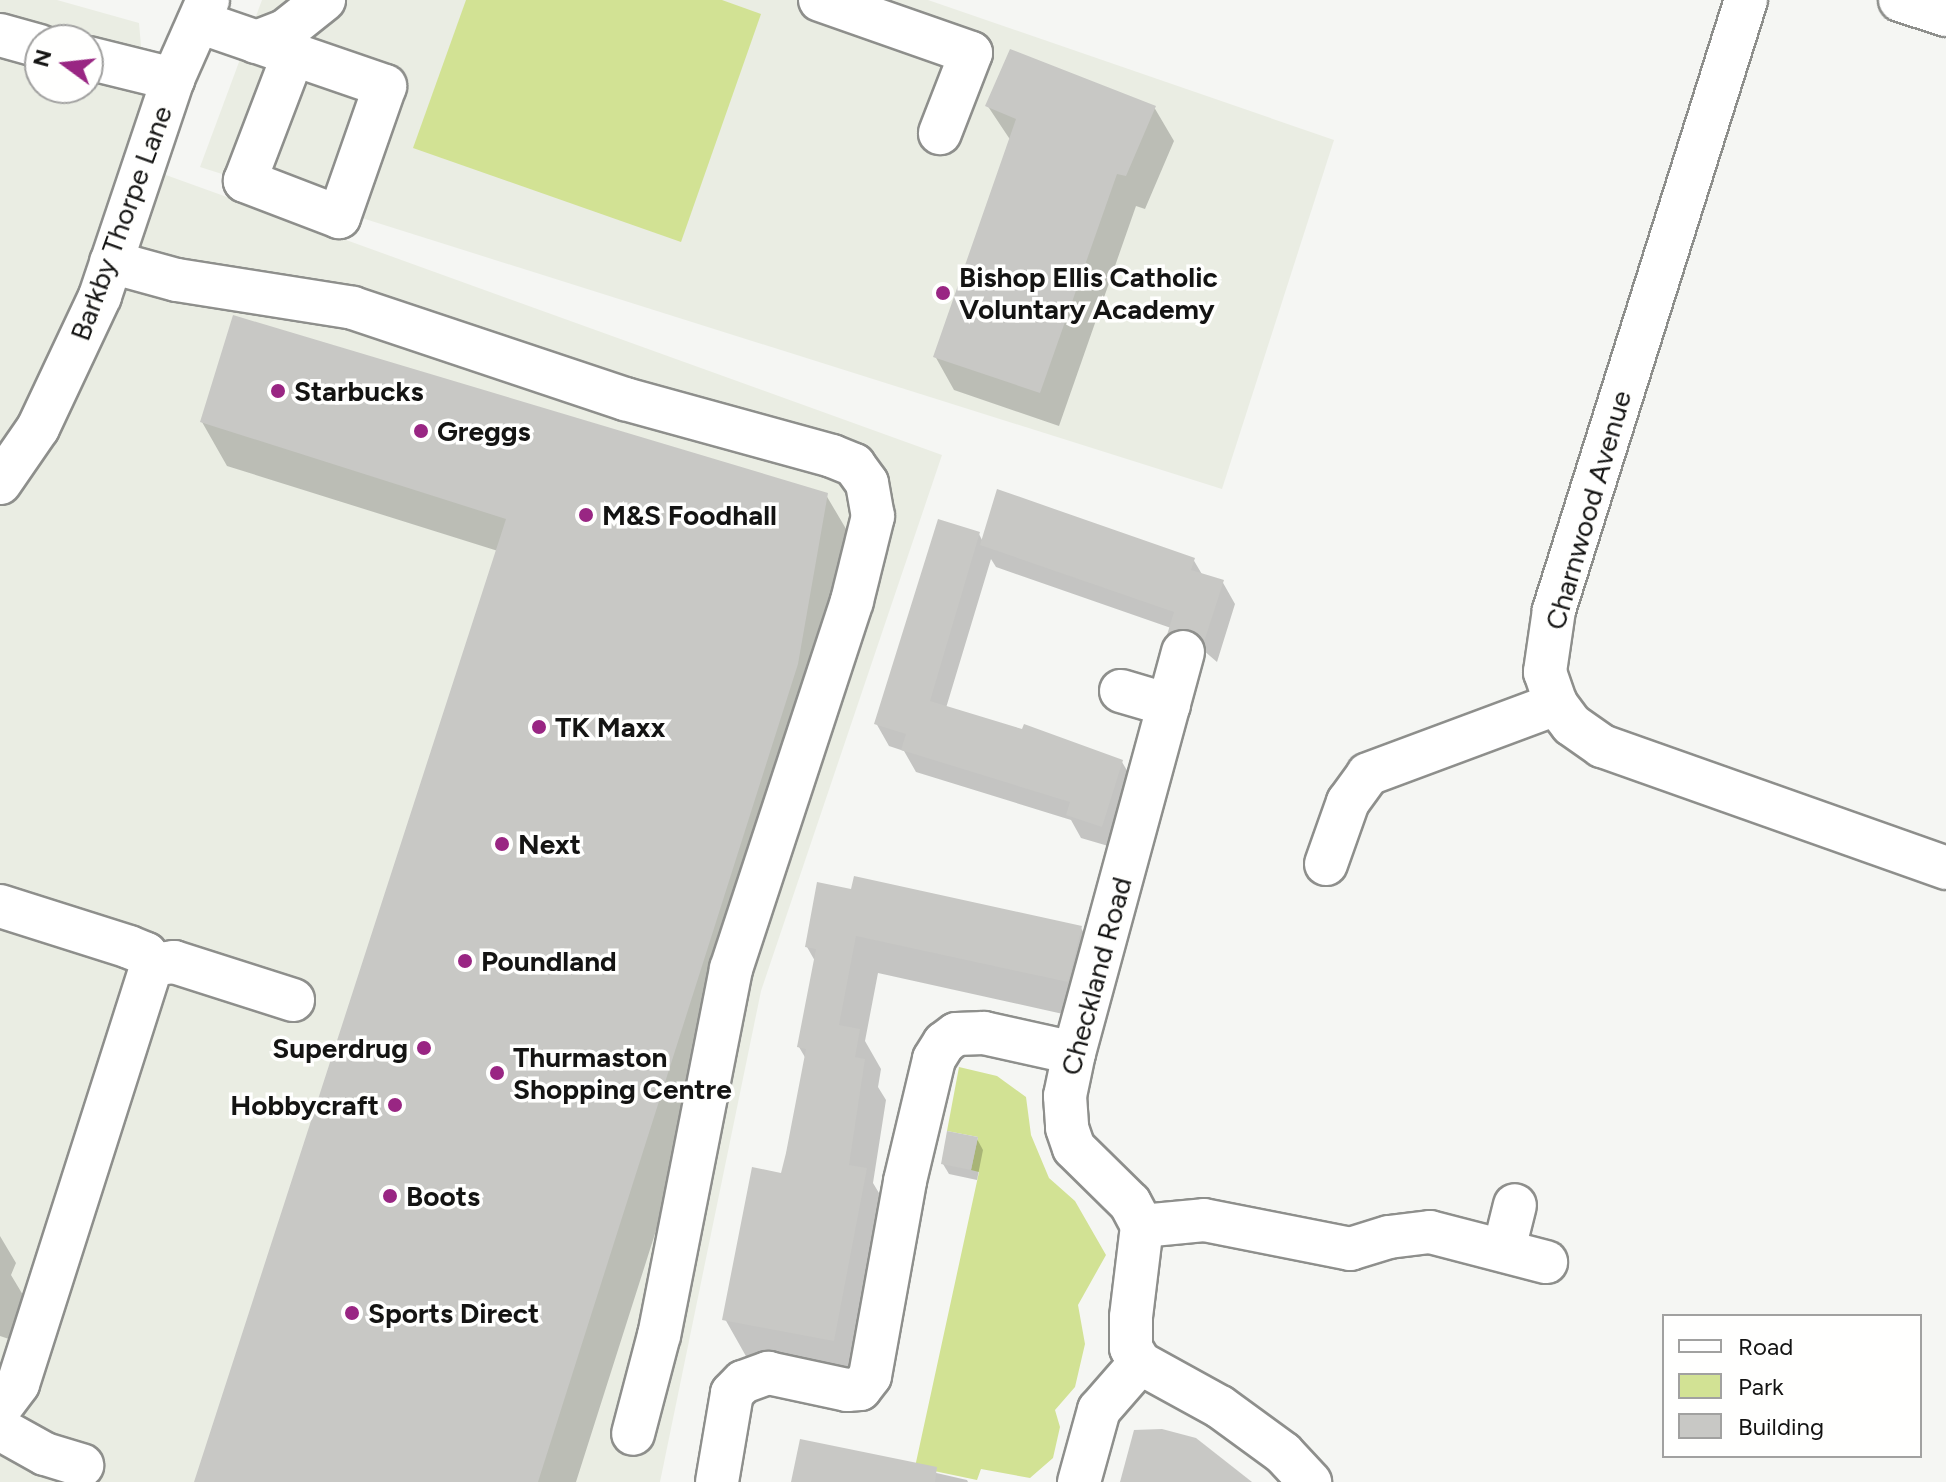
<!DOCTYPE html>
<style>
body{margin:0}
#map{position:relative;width:1946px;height:1482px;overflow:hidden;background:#f5f6f3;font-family:Figtree,sans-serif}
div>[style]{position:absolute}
.built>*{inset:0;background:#eaede3}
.green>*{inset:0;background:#d2e294}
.shadow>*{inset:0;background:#0003}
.building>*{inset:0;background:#c8c8c5}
.roads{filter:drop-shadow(2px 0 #8e8f8c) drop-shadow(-2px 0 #8e8f8c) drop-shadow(0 2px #8e8f8c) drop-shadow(0 -2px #8e8f8c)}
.minor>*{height:42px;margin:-21px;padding:0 21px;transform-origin:21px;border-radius:21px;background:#fff}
.dots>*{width:22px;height:22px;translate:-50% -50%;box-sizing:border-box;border:4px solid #fffffe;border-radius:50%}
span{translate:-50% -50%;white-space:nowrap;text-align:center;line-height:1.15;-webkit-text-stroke:7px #fffffe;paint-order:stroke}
.street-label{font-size:28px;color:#141413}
.poi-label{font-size:28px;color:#141413;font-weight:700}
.left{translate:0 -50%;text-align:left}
.right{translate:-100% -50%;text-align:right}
.legend{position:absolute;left:1662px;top:1314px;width:260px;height:144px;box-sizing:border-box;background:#fffffe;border:2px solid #a1a1a0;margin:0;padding:10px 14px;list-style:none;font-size:24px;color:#141413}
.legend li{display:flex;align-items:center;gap:16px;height:40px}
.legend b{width:40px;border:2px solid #a1a1a0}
.north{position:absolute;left:24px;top:24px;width:80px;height:80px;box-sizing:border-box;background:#fffffe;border:2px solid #a1a1a0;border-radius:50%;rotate:285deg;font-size:22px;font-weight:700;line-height:32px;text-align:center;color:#141413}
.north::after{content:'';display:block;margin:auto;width:28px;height:36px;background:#992683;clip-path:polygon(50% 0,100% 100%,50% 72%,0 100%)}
</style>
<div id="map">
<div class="built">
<i style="clip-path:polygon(evenodd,0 0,57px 0,139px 23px,152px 170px,942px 455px,761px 991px,660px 1482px,0 1482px,0 0,40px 40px,88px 40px,88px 88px,40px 88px,40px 40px)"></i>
<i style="clip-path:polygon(262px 0,928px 0,1334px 140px,1222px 489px,200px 167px)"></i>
</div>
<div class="green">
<i style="clip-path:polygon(466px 0,722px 0,761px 14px,681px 242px,413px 148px)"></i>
<i style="clip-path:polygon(959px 1067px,997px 1076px,1026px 1097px,1031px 1135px,1049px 1178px,1075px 1201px,1106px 1255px,1078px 1305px,1085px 1344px,1075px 1387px,1055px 1410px,1060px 1427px,1053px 1458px,1030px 1478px,981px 1469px,977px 1480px,915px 1467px,979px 1172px,971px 1170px,978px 1137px,947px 1131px)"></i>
</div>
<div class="shadow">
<i style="clip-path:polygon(987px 105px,1154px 107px,1174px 141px,1145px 209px,1136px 206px,1059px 426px,954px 390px,935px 356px,1011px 141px)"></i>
<i style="clip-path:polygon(202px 422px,826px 495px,852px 539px,822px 709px,576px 1482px,196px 1482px,498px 551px,227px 466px)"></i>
<i style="clip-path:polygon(979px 534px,983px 542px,1193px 559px,1203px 576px,1222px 581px,1235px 604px,1217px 662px,1203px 650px,1182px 656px,1169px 634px,1171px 628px,996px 567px,991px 559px,946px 708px,1122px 762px,1135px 784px,1115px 848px,1081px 838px,1071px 820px,916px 772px,904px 751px,889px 746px,876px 723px)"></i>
<i style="clip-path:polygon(819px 885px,1081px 928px,1103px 967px,1090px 1020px,878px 973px,865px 1041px,881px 1069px,878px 1087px,886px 1100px,873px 1183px,888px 1208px,856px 1379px,747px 1358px,725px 1319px,782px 1175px,806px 1059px,799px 1047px,815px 961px,807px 947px)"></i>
<i style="clip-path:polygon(977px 1139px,983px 1150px,977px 1180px,949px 1174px,943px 1164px)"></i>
<i style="clip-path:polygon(0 1236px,16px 1263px,11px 1275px,23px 1295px,9px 1339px,0 1336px)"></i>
<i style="clip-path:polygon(801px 1442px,967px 1480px,968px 1482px,793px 1482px)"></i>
</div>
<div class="building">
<i style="clip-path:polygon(1010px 49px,1156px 106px,1126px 176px,1117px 174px,1040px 393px,933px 357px,1016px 119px,985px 106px)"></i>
<i style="clip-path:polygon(233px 315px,828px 493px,798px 664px,538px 1482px,194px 1482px,506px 519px,200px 422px)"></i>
<i style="clip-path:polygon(997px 489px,1195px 558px,1191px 570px,1224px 580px,1204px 642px,1189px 629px,1167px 635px,1174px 612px,980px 545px)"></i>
<i style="clip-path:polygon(938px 519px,980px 532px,930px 701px,1022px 729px,1024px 724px,1123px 760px,1102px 827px,1066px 815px,1070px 802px,901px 750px,906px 734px,874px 724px)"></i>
<i style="clip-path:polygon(854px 876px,1082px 926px,1068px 982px,856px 936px,839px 1025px,860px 1029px,855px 1057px,865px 1059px,849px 1165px,867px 1168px,834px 1341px,722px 1320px,752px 1167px,781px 1173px,786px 1153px,806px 1049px,797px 1047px,816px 949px,805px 947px,817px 882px,851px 889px)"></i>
<i style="clip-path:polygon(947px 1131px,978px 1137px,971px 1170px,941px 1164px)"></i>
<i style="clip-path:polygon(1162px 1429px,1196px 1438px,1252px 1482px,1120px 1482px,1134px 1430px)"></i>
<i style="clip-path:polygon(800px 1439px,937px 1467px,935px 1482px,791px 1482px)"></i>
</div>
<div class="roads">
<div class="minor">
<i style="left:820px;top:0;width:160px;rotate:19.3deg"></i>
<i style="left:971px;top:53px;width:86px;rotate:111.2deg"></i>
<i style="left:1746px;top:0;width:640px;rotate:107.47deg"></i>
<i style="left:1554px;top:610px;width:63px;rotate:98.3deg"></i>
<i style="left:1545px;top:672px;width:34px;rotate:71deg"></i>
<i style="left:1556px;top:704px;width:26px;rotate:53deg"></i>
<i style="left:1572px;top:725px;width:37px;rotate:35deg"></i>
<i style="left:1602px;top:746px;width:365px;rotate:19.5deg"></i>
<i style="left:1900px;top:0;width:48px;rotate:18.1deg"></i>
<i style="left:199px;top:22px;width:197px;rotate:19deg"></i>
<i style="left:385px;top:86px;width:139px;rotate:109.3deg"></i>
<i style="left:339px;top:217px;width:101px;rotate:-159deg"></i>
<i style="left:245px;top:181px;width:135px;rotate:-69.1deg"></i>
<i style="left:0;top:35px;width:41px;rotate:15.4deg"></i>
<i style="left:256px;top:42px;width:31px;rotate:-21deg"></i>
<i style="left:285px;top:31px;width:50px;rotate:-38.5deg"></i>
<i style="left:88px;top:58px;width:88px;rotate:13.9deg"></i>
<i style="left:111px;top:262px;width:68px;rotate:15.3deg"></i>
<i style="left:177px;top:280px;width:178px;rotate:9deg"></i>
<i style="left:353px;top:308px;width:287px;rotate:18.5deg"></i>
<i style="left:625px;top:399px;width:215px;rotate:15.4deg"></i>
<i style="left:832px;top:456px;width:24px;rotate:22deg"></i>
<i style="left:854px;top:465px;width:22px;rotate:54deg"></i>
<i style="left:867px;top:483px;width:34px;rotate:80deg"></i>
<i style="left:873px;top:516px;width:88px;rotate:103.9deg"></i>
<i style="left:852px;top:601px;width:387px;rotate:108.2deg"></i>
<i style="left:731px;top:969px;width:373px;rotate:101.1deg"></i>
<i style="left:659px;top:1335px;width:102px;rotate:104.7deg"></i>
<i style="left:0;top:483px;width:67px;rotate:-55.4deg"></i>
<i style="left:38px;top:428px;width:146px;rotate:-64.8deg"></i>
<i style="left:100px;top:296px;width:229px;rotate:-71.4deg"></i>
<i style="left:173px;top:79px;width:86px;rotate:-66.1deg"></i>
<i style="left:1183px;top:652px;width:416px;rotate:105.2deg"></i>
<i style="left:1074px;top:1053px;width:44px;rotate:101.8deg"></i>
<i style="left:1065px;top:1096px;width:32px;rotate:86deg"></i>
<i style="left:1067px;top:1128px;width:21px;rotate:71deg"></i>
<i style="left:1074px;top:1148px;width:78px;rotate:44.5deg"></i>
<i style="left:1130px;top:1203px;width:26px;rotate:62deg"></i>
<i style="left:1142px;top:1226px;width:92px;rotate:96.9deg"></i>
<i style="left:1131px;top:1317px;width:31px;rotate:90deg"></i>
<i style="left:1131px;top:1348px;width:17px;rotate:59deg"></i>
<i style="left:1140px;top:1363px;width:91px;rotate:28.8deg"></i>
<i style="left:1220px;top:1407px;width:78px;rotate:36.1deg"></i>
<i style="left:1283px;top:1453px;width:40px;rotate:47deg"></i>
<i style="left:1121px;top:691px;width:50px;rotate:16.3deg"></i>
<i style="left:1326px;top:864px;width:66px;rotate:-70.5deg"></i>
<i style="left:1348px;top:802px;width:34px;rotate:-54deg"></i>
<i style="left:1368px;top:774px;width:201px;rotate:-20.4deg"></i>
<i style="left:0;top:906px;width:135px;rotate:17.6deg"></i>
<i style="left:129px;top:947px;width:18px;rotate:22deg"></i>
<i style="left:146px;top:954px;width:13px;rotate:61deg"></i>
<i style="left:152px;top:965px;width:22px;rotate:-8deg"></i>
<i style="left:174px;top:962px;width:125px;rotate:17.7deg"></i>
<i style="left:1142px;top:1226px;width:62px;rotate:-5.5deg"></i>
<i style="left:1204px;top:1220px;width:149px;rotate:11.2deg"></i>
<i style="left:1350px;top:1249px;width:41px;rotate:-17.1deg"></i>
<i style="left:1389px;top:1237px;width:41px;rotate:-7deg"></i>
<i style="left:1430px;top:1232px;width:120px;rotate:14.5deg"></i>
<i style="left:1504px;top:1249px;width:45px;rotate:-76deg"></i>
<i style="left:0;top:1408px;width:30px;rotate:-53deg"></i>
<i style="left:18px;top:1384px;width:440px;rotate:-72.3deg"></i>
<i style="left:0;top:1429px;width:51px;rotate:29.1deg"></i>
<i style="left:45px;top:1454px;width:39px;rotate:17deg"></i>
<i style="left:717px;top:1482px;width:90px;rotate:-80.4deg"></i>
<i style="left:732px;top:1393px;width:16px;rotate:-45deg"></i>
<i style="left:743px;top:1382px;width:27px;rotate:-20deg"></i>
<i style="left:768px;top:1373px;width:81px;rotate:12.1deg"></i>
<i style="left:847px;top:1390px;width:13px;rotate:-4deg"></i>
<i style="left:860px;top:1389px;width:16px;rotate:-52deg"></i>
<i style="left:870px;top:1376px;width:198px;rotate:-79.8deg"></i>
<i style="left:905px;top:1181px;width:125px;rotate:-76.6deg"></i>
<i style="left:934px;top:1059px;width:19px;rotate:-58deg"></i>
<i style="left:944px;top:1043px;width:15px;rotate:-37deg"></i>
<i style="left:956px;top:1034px;width:28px;rotate:-2deg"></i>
<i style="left:984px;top:1033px;width:92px;rotate:12.5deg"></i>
<i style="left:1079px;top:1482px;width:75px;rotate:-74.5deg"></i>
<i style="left:1099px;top:1410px;width:62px;rotate:-48.9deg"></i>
</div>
</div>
<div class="dots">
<i style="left:943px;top:293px;background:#992683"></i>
<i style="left:278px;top:391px;background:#992683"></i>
<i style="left:421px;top:431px;background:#992683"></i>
<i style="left:586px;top:515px;background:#992683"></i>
<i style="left:539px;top:727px;background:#992683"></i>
<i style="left:502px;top:844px;background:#992683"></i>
<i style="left:465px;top:961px;background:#992683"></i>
<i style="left:424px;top:1048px;background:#992683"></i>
<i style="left:497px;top:1073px;background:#992683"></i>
<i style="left:395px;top:1105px;background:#992683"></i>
<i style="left:390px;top:1196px;background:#992683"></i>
<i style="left:352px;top:1313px;background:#992683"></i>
</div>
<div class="street-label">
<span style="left:121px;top:223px;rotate:-70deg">Barkby Thorpe Lane</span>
<span style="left:1588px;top:510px;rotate:-74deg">Charnwood Avenue</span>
<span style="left:1096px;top:976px;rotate:-75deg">Checkland Road</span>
</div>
<div class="poi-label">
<span class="left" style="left:959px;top:293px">Bishop Ellis Catholic<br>Voluntary Academy</span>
<span class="left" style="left:294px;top:391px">Starbucks</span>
<span class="left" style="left:437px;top:431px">Greggs</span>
<span class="left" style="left:602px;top:515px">M&amp;S Foodhall</span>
<span class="left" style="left:555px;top:727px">TK Maxx</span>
<span class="left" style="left:518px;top:844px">Next</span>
<span class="left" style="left:481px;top:961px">Poundland</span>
<span class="right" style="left:408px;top:1048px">Superdrug</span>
<span class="left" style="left:513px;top:1073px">Thurmaston<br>Shopping Centre</span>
<span class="right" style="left:379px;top:1105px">Hobbycraft</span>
<span class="left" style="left:406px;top:1196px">Boots</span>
<span class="left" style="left:368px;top:1313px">Sports Direct</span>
</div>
<ul class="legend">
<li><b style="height:10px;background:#fff"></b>Road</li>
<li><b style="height:22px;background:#d2e294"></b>Park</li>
<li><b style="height:22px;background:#c8c8c5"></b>Building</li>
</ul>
<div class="north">N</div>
</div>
